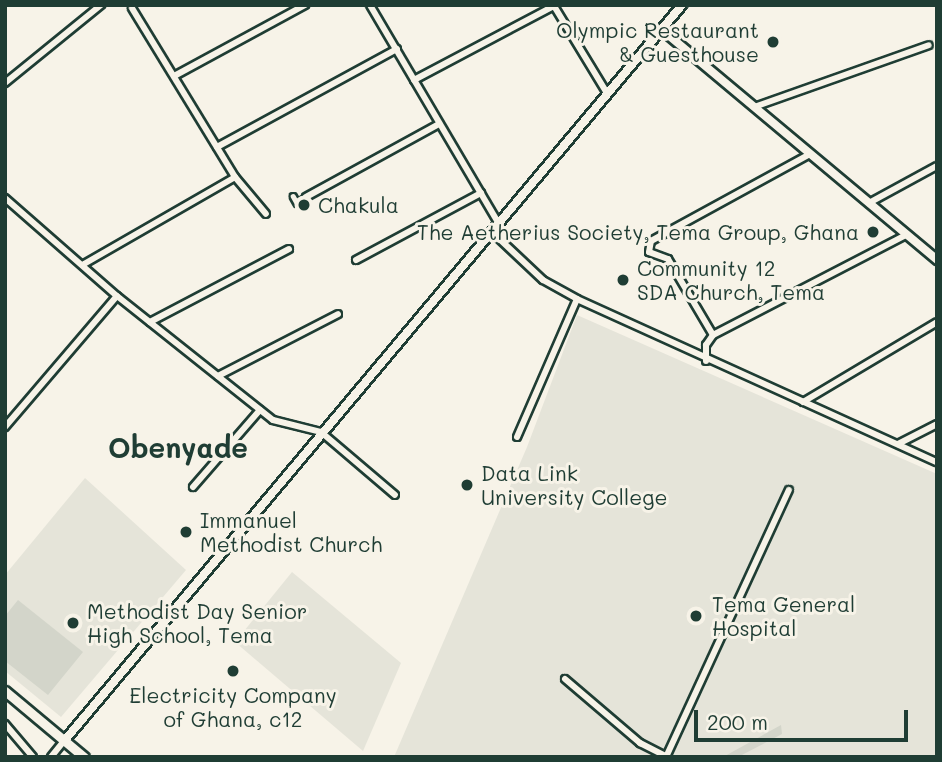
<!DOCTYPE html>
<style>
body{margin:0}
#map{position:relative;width:942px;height:762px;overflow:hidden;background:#f7f3e8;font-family:Mali,sans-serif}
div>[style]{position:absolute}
.built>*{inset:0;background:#e5e4d9}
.green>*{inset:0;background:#d3d5ca}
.roads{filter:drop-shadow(2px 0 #1f3d34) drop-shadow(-2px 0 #1f3d34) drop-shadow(0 2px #1f3d34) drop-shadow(0 -2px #1f3d34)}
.pedestrian>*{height:4.5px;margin:-2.25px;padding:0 2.25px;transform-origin:2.25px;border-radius:2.25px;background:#f7f3e8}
.minor>*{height:6px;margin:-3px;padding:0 3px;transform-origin:3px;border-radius:3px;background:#f7f3e8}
.tertiary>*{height:8px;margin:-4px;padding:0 4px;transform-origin:4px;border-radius:4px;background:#f7f3e8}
.secondary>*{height:9px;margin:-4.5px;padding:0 4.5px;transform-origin:4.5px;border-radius:4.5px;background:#f7f3e8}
.dots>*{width:19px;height:19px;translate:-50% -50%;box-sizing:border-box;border:4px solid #f7f3e8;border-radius:50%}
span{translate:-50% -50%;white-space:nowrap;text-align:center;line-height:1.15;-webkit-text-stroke:6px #f7f3e8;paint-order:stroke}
.poi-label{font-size:21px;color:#1f3d34}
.right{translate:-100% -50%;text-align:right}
.left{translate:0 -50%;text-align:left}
.district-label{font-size:28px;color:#1f3d34;font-weight:700}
.frame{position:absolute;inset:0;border:7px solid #1f3d34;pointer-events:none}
.scale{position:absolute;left:694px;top:710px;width:214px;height:32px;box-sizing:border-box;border:4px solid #1f3d34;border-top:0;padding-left:9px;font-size:21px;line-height:24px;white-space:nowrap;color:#1f3d34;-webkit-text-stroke:5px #f7f3e8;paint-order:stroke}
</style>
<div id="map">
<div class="built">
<i style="clip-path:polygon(577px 315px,937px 474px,937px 757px,394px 757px,527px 447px)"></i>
<i style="clip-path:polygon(85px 478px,186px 570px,61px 717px,5px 671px,5px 575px)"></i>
<i style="clip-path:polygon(292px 572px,401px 663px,363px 751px,235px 642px)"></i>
</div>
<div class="green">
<i style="clip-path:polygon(18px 600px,83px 652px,48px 695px,5px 661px,5px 616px)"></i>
<i style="clip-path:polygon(781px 725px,782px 734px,738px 757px,723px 757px)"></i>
</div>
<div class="roads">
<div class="pedestrian">
<i style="left:293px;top:196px;width:8px;rotate:60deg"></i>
<i style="left:297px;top:203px;width:11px;rotate:-34deg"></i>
</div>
<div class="minor">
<i style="left:370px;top:5px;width:252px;rotate:59.5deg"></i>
<i style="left:176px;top:75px;width:147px;rotate:-28.5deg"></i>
<i style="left:414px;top:80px;width:158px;rotate:-27.9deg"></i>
<i style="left:554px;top:6px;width:102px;rotate:58.7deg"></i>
<i style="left:5px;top:83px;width:124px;rotate:-39.1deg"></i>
<i style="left:757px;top:106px;width:182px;rotate:-19.5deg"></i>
<i style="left:217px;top:147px;width:205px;rotate:-28.6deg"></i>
<i style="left:235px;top:177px;width:48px;rotate:50deg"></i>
<i style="left:306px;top:197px;width:152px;rotate:-28.8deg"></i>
<i style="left:5px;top:198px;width:149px;rotate:41.2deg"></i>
<i style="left:117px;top:296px;width:199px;rotate:38.5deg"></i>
<i style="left:273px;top:420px;width:49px;rotate:14deg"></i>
<i style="left:321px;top:432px;width:97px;rotate:40.4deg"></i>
<i style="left:869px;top:203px;width:77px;rotate:-28.6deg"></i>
<i style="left:492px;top:232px;width:70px;rotate:43.3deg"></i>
<i style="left:543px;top:280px;width:39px;rotate:29deg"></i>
<i style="left:577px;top:299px;width:395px;rotate:24.4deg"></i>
<i style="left:356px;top:260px;width:142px;rotate:-28.2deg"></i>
<i style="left:84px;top:264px;width:174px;rotate:-29.9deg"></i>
<i style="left:235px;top:177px;width:198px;rotate:-121.4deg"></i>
<i style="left:150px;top:322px;width:157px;rotate:-27.7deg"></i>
<i style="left:713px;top:335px;width:88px;rotate:-120.6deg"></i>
<i style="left:668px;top:259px;width:20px;rotate:-160deg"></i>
<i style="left:649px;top:252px;width:11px;rotate:-80deg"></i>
<i style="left:651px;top:241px;width:181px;rotate:-28.7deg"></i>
<i style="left:706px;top:361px;width:16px;rotate:-90deg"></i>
<i style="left:706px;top:345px;width:12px;rotate:-55deg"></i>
<i style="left:713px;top:335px;width:217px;rotate:-27.4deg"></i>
<i style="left:218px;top:376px;width:135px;rotate:-27.3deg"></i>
<i style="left:803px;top:402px;width:156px;rotate:-30.8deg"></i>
<i style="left:5px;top:427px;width:172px;rotate:-49.5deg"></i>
<i style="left:517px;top:437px;width:150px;rotate:-66.5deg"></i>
<i style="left:898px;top:444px;width:44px;rotate:-27.1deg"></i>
<i style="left:193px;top:487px;width:102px;rotate:-49deg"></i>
<i style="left:565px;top:679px;width:99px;rotate:40.5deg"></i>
<i style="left:640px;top:743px;width:29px;rotate:27deg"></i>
<i style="left:5px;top:724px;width:43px;rotate:49.7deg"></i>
<i style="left:51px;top:757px;width:22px;rotate:-51deg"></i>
<i style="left:666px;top:757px;width:294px;rotate:-65.3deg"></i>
</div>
<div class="tertiary">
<i style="left:661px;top:29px;width:360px;rotate:39.9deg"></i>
<i style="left:65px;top:740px;width:960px;rotate:-49.99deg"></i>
</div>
<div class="secondary">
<i style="left:5px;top:691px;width:103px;rotate:39.9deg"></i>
</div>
</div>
<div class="dots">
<i style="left:773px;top:42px;background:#1f3d34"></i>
<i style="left:304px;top:205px;background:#1f3d34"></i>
<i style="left:873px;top:232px;background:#1f3d34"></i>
<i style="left:623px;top:280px;background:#1f3d34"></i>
<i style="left:467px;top:485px;background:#1f3d34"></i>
<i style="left:186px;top:532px;background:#1f3d34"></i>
<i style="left:696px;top:616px;background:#1f3d34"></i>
<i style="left:73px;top:623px;background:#1f3d34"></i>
<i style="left:233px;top:671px;background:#1f3d34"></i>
</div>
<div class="poi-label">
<span class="right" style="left:759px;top:42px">Olympic Restaurant<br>&amp; Guesthouse</span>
<span class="left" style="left:318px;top:205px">Chakula</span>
<span class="right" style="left:859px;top:232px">The Aetherius Society, Tema Group, Ghana</span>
<span class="left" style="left:637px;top:280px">Community 12<br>SDA Church, Tema</span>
<span class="left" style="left:481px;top:485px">Data Link<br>University College</span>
<span class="left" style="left:200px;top:532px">Immanuel<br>Methodist Church</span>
<span class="left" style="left:712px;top:616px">Tema General<br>Hospital</span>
<span class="left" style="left:87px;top:623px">Methodist Day Senior<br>High School, Tema</span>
<span style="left:233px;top:707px">Electricity Company<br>of Ghana, c12</span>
</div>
<div class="district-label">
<span style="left:178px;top:447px">Obenyade</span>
</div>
<div class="frame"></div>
<div class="scale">200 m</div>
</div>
